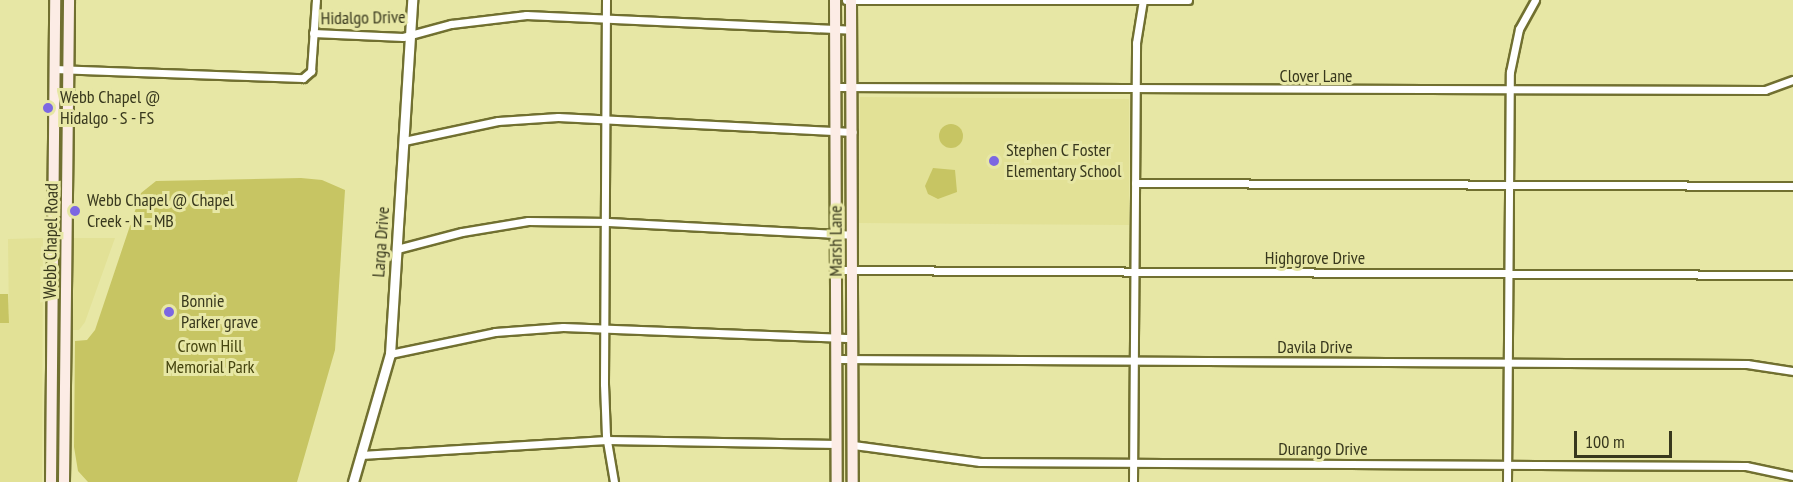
<!DOCTYPE html>
<style>
body{margin:0}
#map{position:relative;width:1793px;height:482px;overflow:hidden;background:#e7e7a5;font-family:"PT Sans Narrow",sans-serif}
div>[style]{position:absolute}
.built>*{inset:0;background:#e2e196}
.green>*{inset:0;background:#c7c563}
.round{border-radius:50%}
.roads{filter:drop-shadow(2px 0 #717030) drop-shadow(-2px 0 #717030) drop-shadow(0 2px #717030) drop-shadow(0 -2px #717030)}
.minor>*{height:7px;margin:-3.5px;padding:0 3.5px;transform-origin:3.5px;border-radius:3.5px;background:#fff}
.tertiary>*{height:9px;margin:-4.5px;padding:0 4.5px;transform-origin:4.5px;border-radius:4.5px;background:#fff}
.secondary>*{height:10px;margin:-5px;padding:0 5px;transform-origin:5px;border-radius:5px;background:#fcece5}
.dots>*{width:16px;height:16px;translate:-50% -50%;box-sizing:border-box;border:3px solid #e7e7a5;border-radius:50%}
span{translate:-50% -50%;white-space:nowrap;text-align:center;line-height:1.15;-webkit-text-stroke:6px #e7e7a5;paint-order:stroke}
.street-label{font-size:18px;color:#38381d}
.poi-label{font-size:18px;color:#38381d}
.left{translate:0 -50%;text-align:left}
.park-label{font-size:18px;color:#46450f}
.scale{position:absolute;left:1574px;top:431px;width:98px;height:27px;box-sizing:border-box;border:3px solid #38381d;border-top:0;padding-left:8px;font-size:18px;line-height:21px;white-space:nowrap;color:#38381d;-webkit-text-stroke:4px #e7e7a5;paint-order:stroke}
</style>
<div id="map">
<div class="built">
<i style="clip-path:polygon(860px 97px,1129px 99px,1129px 225px,859px 223px)"></i>
<i style="clip-path:polygon(43px 238px,42px 482px,0 482px,0 323px,9px 322px,8px 239px)"></i>
<i style="clip-path:polygon(74px 238px,115px 238px,85px 322px,79px 330px,73px 330px)"></i>
</div>
<div class="green">
<i class="round" style="left:939px;top:124px;width:24px;height:24px"></i>
<i style="clip-path:polygon(933px 168px,955px 170px,957px 192px,938px 199px,928px 194px,925px 186px)"></i>
<i style="clip-path:polygon(301px 178px,322px 180px,345px 190px,335px 350px,297px 482px,88px 482px,78px 471px,74px 447px,75px 341px,87px 340px,95px 330px,141px 193px,156px 181px)"></i>
<i style="clip-path:polygon(0 294px,8px 294px,9px 323px,0 323px)"></i>
</div>
<div class="roads">
<div class="minor">
<i style="left:606px;top:0;width:384px;rotate:90.3deg"></i>
<i style="left:604px;top:384px;width:51px;rotate:87.8deg"></i>
<i style="left:606px;top:435px;width:48px;rotate:80.3deg"></i>
<i style="left:846px;top:0;width:342px"></i>
<i style="left:313px;top:33px;width:90px;rotate:2.5deg"></i>
<i style="left:403px;top:37px;width:50px;rotate:-15.2deg"></i>
<i style="left:451px;top:24px;width:76px;rotate:-6.8deg"></i>
<i style="left:526px;top:15px;width:326px;rotate:2.6deg"></i>
<i style="left:54px;top:69px;width:249px;rotate:2.1deg"></i>
<i style="left:303px;top:78px;width:11px;rotate:-41deg"></i>
<i style="left:311px;top:71px;width:71px;rotate:-86deg"></i>
<i style="left:836px;top:87px;width:929px;rotate:0.19deg"></i>
<i style="left:1765px;top:90px;width:30px;rotate:-20deg"></i>
<i style="left:404px;top:141px;width:96px;rotate:-12deg"></i>
<i style="left:498px;top:121px;width:60px;rotate:-3.8deg"></i>
<i style="left:558px;top:117px;width:295px;rotate:2.9deg"></i>
<i style="left:1135px;top:183px;width:658px;rotate:0.26deg"></i>
<i style="left:397px;top:249px;width:67px;rotate:-14.7deg"></i>
<i style="left:462px;top:232px;width:67px;rotate:-9.5deg"></i>
<i style="left:528px;top:221px;width:80px;rotate:0.7deg"></i>
<i style="left:608px;top:222px;width:244px;rotate:3deg"></i>
<i style="left:836px;top:270px;width:957px;rotate:0.3deg"></i>
<i style="left:390px;top:354px;width:107px;rotate:-11.8deg"></i>
<i style="left:495px;top:332px;width:68px;rotate:-4.2deg"></i>
<i style="left:563px;top:327px;width:290px;rotate:2.2deg"></i>
<i style="left:837px;top:359px;width:910px;rotate:0.31deg"></i>
<i style="left:1747px;top:364px;width:47px;rotate:8.7deg"></i>
<i style="left:853px;top:445px;width:128px;rotate:7.6deg"></i>
<i style="left:980px;top:462px;width:766px;rotate:0.3deg"></i>
<i style="left:1746px;top:466px;width:48px;rotate:12deg"></i>
<i style="left:361px;top:455px;width:246px;rotate:-3.5deg"></i>
<i style="left:607px;top:440px;width:230px;rotate:1deg"></i>
<i style="left:1133px;top:482px;width:439px;rotate:-89.6deg"></i>
<i style="left:1136px;top:43px;width:44px;rotate:-80.8deg"></i>
<i style="left:1507px;top:482px;width:410px;rotate:-89.6deg"></i>
<i style="left:1510px;top:72px;width:44px;rotate:-78.2deg"></i>
<i style="left:1519px;top:29px;width:33px;rotate:-61deg"></i>
</div>
<div class="tertiary">
<i style="left:353px;top:482px;width:133px;rotate:-73.9deg"></i>
<i style="left:390px;top:354px;width:355px;rotate:-86.4deg"></i>
</div>
<div class="secondary">
<i style="left:835px;top:0;width:482px;rotate:89.8deg"></i>
<i style="left:851px;top:0;width:482px;rotate:89.8deg"></i>
<i style="left:51px;top:482px;width:482px;rotate:-89.5deg"></i>
<i style="left:64px;top:482px;width:482px;rotate:-89.4deg"></i>
</div>
</div>
<div class="dots">
<i style="left:48px;top:108px;background:#7c67e2"></i>
<i style="left:994px;top:161px;background:#7c67e2"></i>
<i style="left:75px;top:211px;background:#7c67e2"></i>
<i style="left:169px;top:312px;background:#7c67e2"></i>
</div>
<div class="street-label">
<span style="left:363px;top:18px;rotate:-1deg">Hidalgo Drive</span>
<span style="left:1316px;top:76px">Clover Lane</span>
<span style="left:51px;top:241px;rotate:-89deg">Webb Chapel Road</span>
<span style="left:836px;top:241px;rotate:-90deg">Marsh Lane</span>
<span style="left:381px;top:242px;rotate:-86deg">Larga Drive</span>
<span style="left:1315px;top:258px">Highgrove Drive</span>
<span style="left:1315px;top:347px">Davila Drive</span>
<span style="left:1323px;top:449px">Durango Drive</span>
</div>
<div class="poi-label">
<span class="left" style="left:60px;top:108px">Webb Chapel @<br>Hidalgo - S - FS</span>
<span class="left" style="left:1006px;top:161px">Stephen C Foster<br>Elementary School</span>
<span class="left" style="left:87px;top:211px">Webb Chapel @ Chapel<br>Creek - N - MB</span>
<span class="left" style="left:181px;top:312px">Bonnie<br>Parker grave</span>
</div>
<div class="park-label">
<span style="left:210px;top:357px">Crown Hill<br>Memorial Park</span>
</div>
<div class="scale">100 m</div>
</div>
